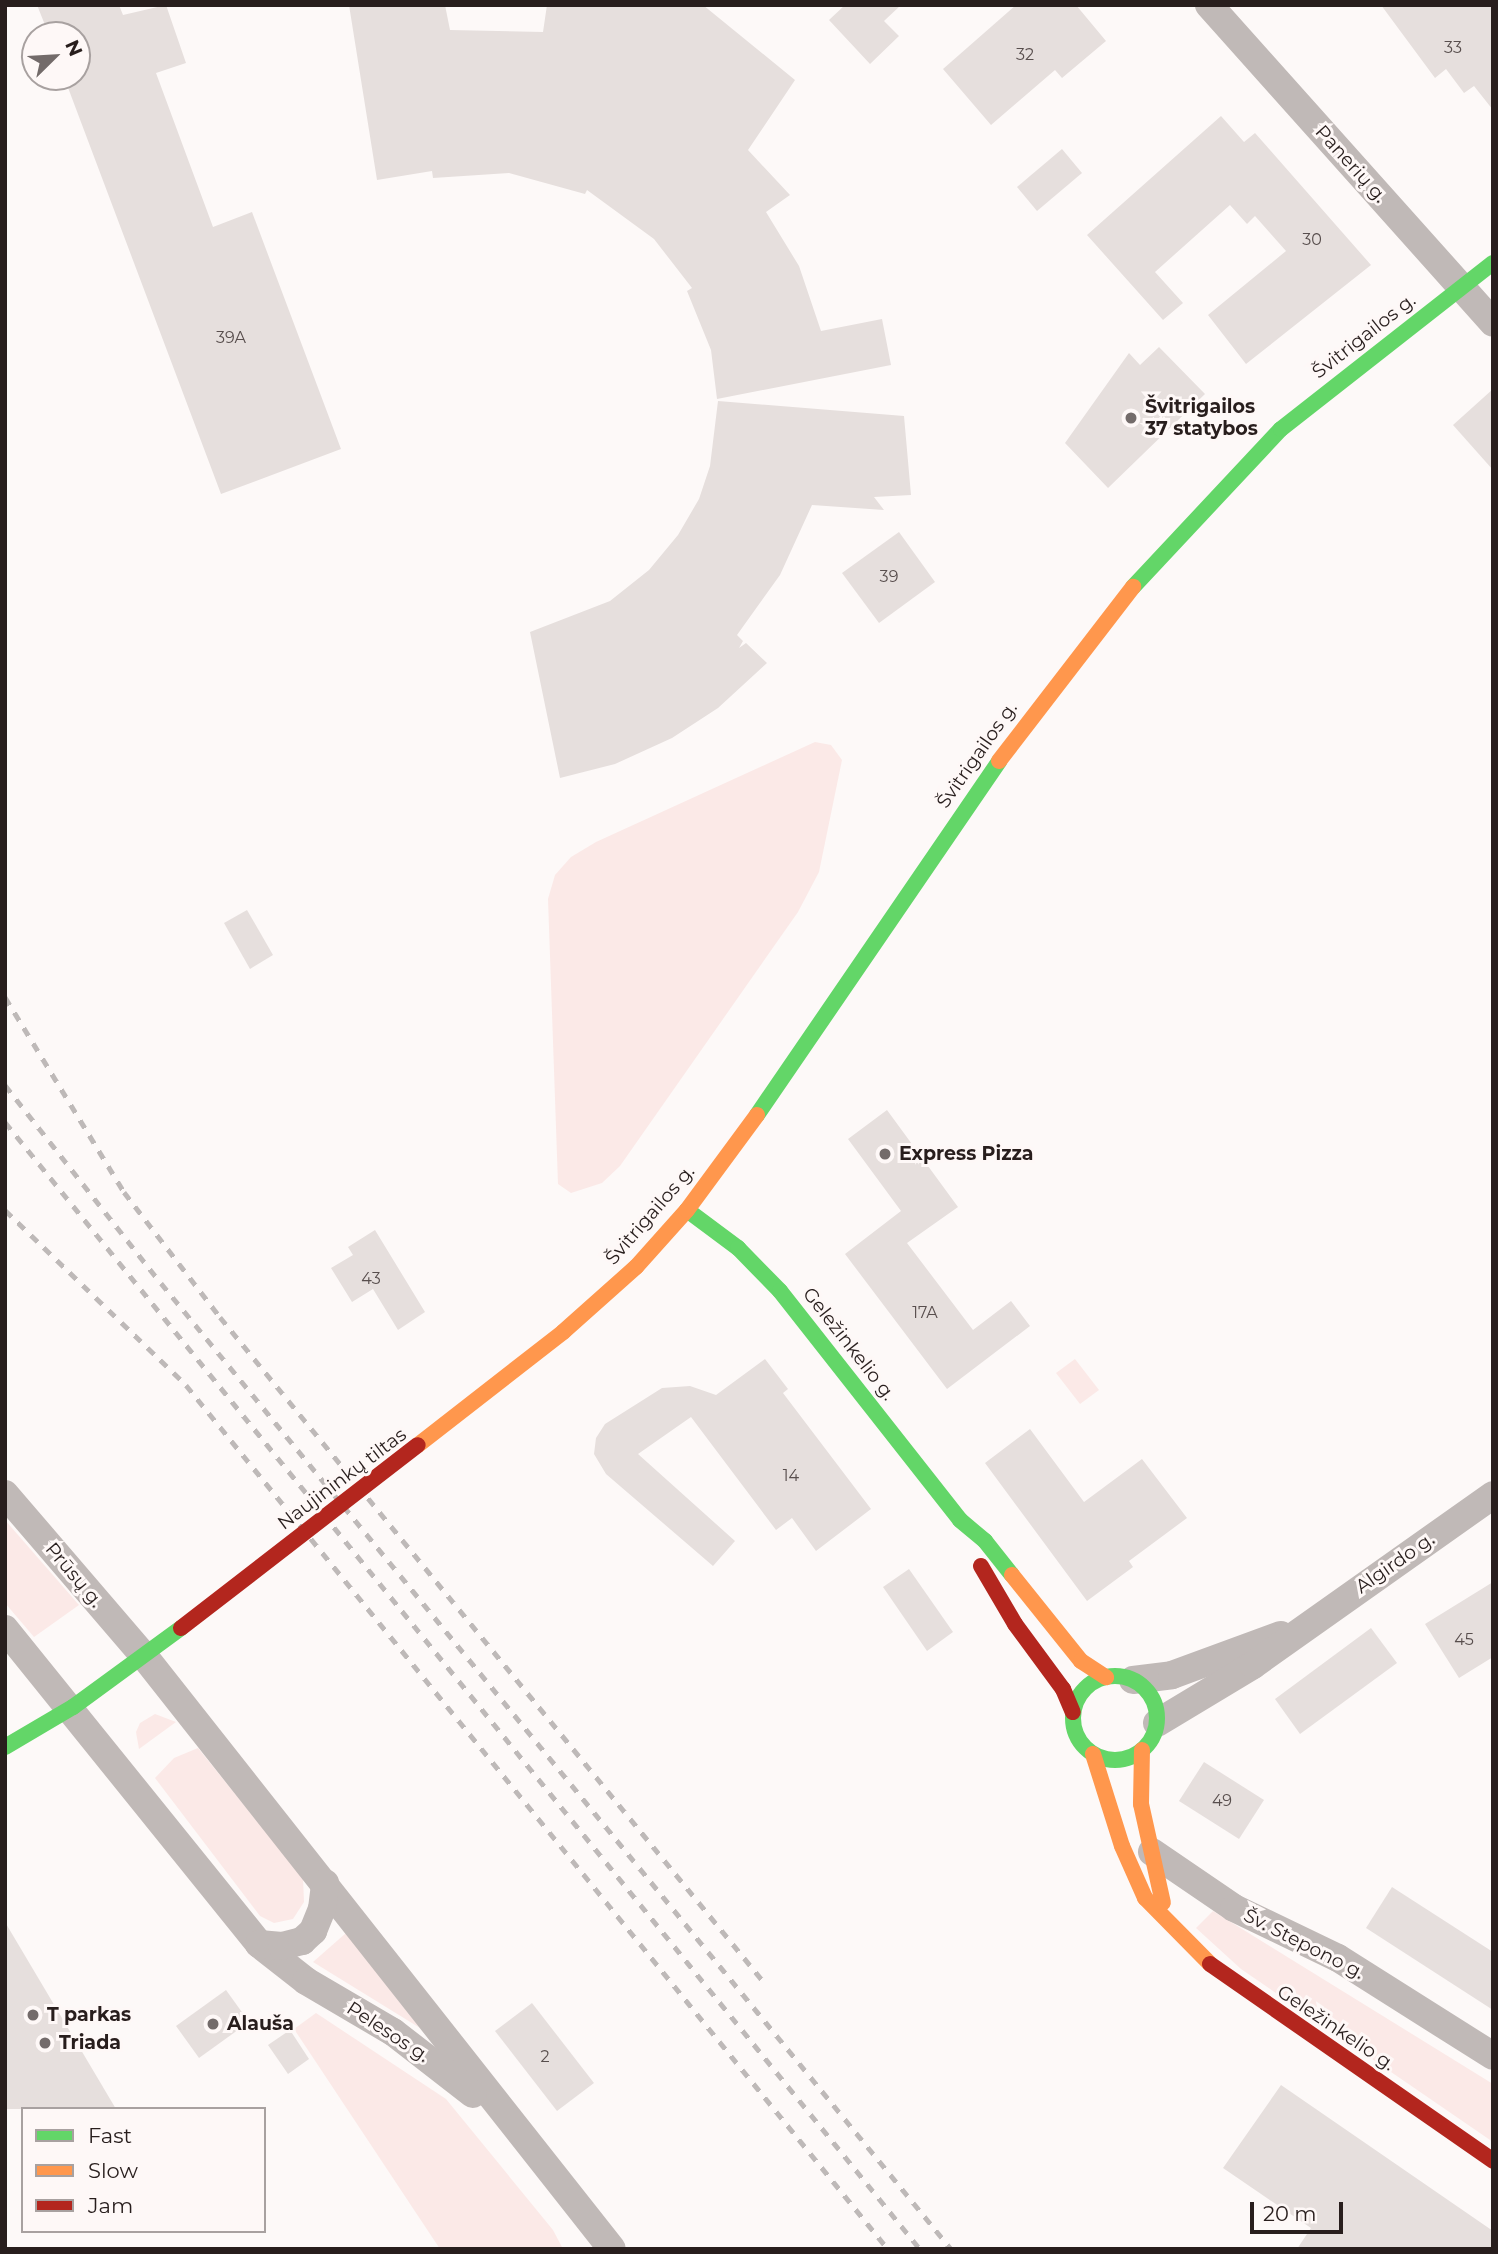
<!DOCTYPE html>
<meta charset="utf-8">
<style>
body{margin:0}
#map{position:relative;width:1498px;height:2254px;overflow:hidden;background:#fdf9f8;font-family:Montserrat,sans-serif}
div>[style]{position:absolute}
.green>*{inset:0;background:#fbe9e7}
.building>*{inset:0;background:#e6dfdd}
.street>*{height:28px;margin:-14px;padding:0 14px;transform-origin:14px;border-radius:14px;background:#c0b9b7}
.fast>*{height:16px;margin:-8px;padding:0 8px;transform-origin:8px;border-radius:8px;background:#63d668}
.fast>.ring{margin:-8px;padding:0;box-sizing:content-box;background:none;border:16px solid #63d668;border-radius:50%}
.slow>*{height:16px;margin:-8px;padding:0 8px;transform-origin:8px;border-radius:8px;background:#ff974d}
.jam>*{height:16px;margin:-8px;padding:0 8px;transform-origin:8px;border-radius:8px;background:#b3261e}
.rail>*{height:5px;margin-top:-2.5px;transform-origin:0;background:repeating-linear-gradient(90deg,#beb9b8 0 9px,transparent 0 18px)}
.slow-bridge>*{height:16px;margin:-8px;padding:0 8px;transform-origin:8px;border-radius:8px;background:#ff974d}
.jam-bridge>*{height:16px;margin:-8px;padding:0 8px;transform-origin:8px;border-radius:8px;background:#b3261e}
.dots>*{width:19px;height:19px;translate:-50% -50%;box-sizing:border-box;border:4px solid #fef8f7;border-radius:50%}
span{translate:-50% -50%;white-space:nowrap;text-align:center;line-height:1.15;-webkit-text-stroke:6px #fef8f7;paint-order:stroke}
.number-label{font-size:16px;color:#584e4d}
.number-label span{-webkit-text-stroke-width:0}
.street-label{font-size:19px;color:#281e1d}
.poi-label{font-size:19px;color:#281e1d;font-weight:700}
.left{translate:0 -50%;text-align:left}
.frame{position:absolute;inset:0;border:7px solid #281e1d;pointer-events:none}
.legend{position:absolute;left:21px;top:2107px;width:245px;height:126px;box-sizing:border-box;background:#fef8f7;border:2px solid #a8a1a0;margin:0;padding:9px 12px;list-style:none;font-size:21px;color:#281e1d}
.legend li{display:flex;align-items:center;gap:14px;height:35px}
.legend b{width:35px;border:2px solid #a8a1a0}
.north{position:absolute;left:21px;top:21px;width:70px;height:70px;box-sizing:border-box;background:#fef8f7;border:2px solid #a8a1a0;border-radius:50%;rotate:66deg;font-size:19px;font-weight:700;line-height:28px;text-align:center;color:#281e1d}
.north::after{content:'';display:block;margin:auto;width:24px;height:32px;background:#736b6a;clip-path:polygon(50% 0,100% 100%,50% 72%,0 100%)}
.scale{position:absolute;left:1250px;top:2202px;width:93px;height:32px;box-sizing:border-box;border:4px solid #281e1d;border-top:0;padding-left:9px;font-size:21px;line-height:24px;white-space:nowrap;color:#281e1d;-webkit-text-stroke:5px #fef8f7;paint-order:stroke}
</style>
<div id="map">
<div class="green">
<i style="clip-path:polygon(815px 742px,831px 745px,842px 760px,819px 872px,798px 912px,620px 1166px,602px 1183px,571px 1193px,558px 1184px,548px 899px,555px 875px,571px 857px,596px 842px)"></i>
<i style="clip-path:polygon(1075px 1359px,1099px 1390px,1080px 1404px,1056px 1373px)"></i>
<i style="clip-path:polygon(5px 1520px,79px 1605px,34px 1637px,5px 1603px)"></i>
<i style="clip-path:polygon(155px 1714px,176px 1722px,139px 1749px,136px 1732px,140px 1723px)"></i>
<i style="clip-path:polygon(198px 1748px,303px 1878px,304px 1902px,293px 1919px,274px 1923px,260px 1916px,155px 1778px,174px 1758px)"></i>
<i style="clip-path:polygon(1213px 1911px,1493px 2084px,1493px 2142px,1241px 1969px,1196px 1928px)"></i>
<i style="clip-path:polygon(346px 1933px,420px 2028px,313px 1962px)"></i>
<i style="clip-path:polygon(316px 2013px,446px 2099px,553px 2230px,563px 2249px,440px 2249px,294px 2029px)"></i>
</div>
<div class="building">
<i style="clip-path:polygon(37px 5px,119px 5px,123px 15px,166px 5px,186px 63px,156px 73px,213px 227px,252px 212px,341px 449px,221px 494px,64px 77px,77px 77px,77px 35px,49px 35px)"></i>
<i style="clip-path:polygon(349px 5px,445px 5px,450px 30px,543px 32px,547px 5px,703px 5px,795px 80px,748px 150px,790px 195px,766px 212px,799px 266px,821px 331px,882px 319px,891px 365px,717px 399px,711px 350px,687px 291px,692px 288px,654px 239px,587px 190px,585px 194px,509px 173px,433px 178px,432px 171px,377px 180px)"></i>
<i style="clip-path:polygon(845px 5px,901px 5px,884px 21px,899px 36px,870px 64px,829px 20px)"></i>
<i style="clip-path:polygon(1016px 5px,1076px 5px,1106px 41px,1062px 78px,1055px 70px,991px 125px,943px 69px)"></i>
<i style="clip-path:polygon(1381px 5px,1493px 5px,1493px 110px,1474px 86px,1464px 93px,1446px 69px,1435px 78px)"></i>
<i style="clip-path:polygon(1221px 116px,1244px 142px,1255px 133px,1371px 265px,1246px 364px,1208px 315px,1286px 251px,1255px 216px,1247px 224px,1230px 205px,1155px 272px,1183px 303px,1163px 320px,1087px 235px)"></i>
<i style="clip-path:polygon(1062px 149px,1082px 173px,1037px 211px,1017px 187px)"></i>
<i style="clip-path:polygon(1159px 347px,1205px 394px,1108px 488px,1065px 443px,1129px 353px,1140px 365px)"></i>
<i style="clip-path:polygon(1493px 389px,1493px 470px,1453px 425px)"></i>
<i style="clip-path:polygon(718px 401px,904px 416px,911px 495px,874px 497px,884px 510px,812px 505px,780px 575px,737px 635px,743px 641px,739px 648px,746px 643px,767px 663px,718px 708px,672px 738px,615px 764px,560px 778px,530px 632px,610px 601px,649px 570px,678px 535px,699px 499px,710px 466px)"></i>
<i style="clip-path:polygon(899px 532px,935px 582px,879px 623px,842px 573px)"></i>
<i style="clip-path:polygon(247px 910px,273px 955px,250px 969px,224px 923px)"></i>
<i style="clip-path:polygon(887px 1110px,958px 1207px,907px 1243px,973px 1330px,1011px 1301px,1030px 1326px,947px 1389px,845px 1254px,901px 1211px,848px 1139px)"></i>
<i style="clip-path:polygon(375px 1230px,425px 1312px,398px 1330px,373px 1289px,352px 1302px,331px 1268px,353px 1255px,348px 1247px)"></i>
<i style="clip-path:polygon(765px 1359px,788px 1389px,783px 1393px,871px 1509px,816px 1551px,792px 1518px,776px 1530px,691px 1417px,638px 1454px,735px 1541px,713px 1566px,606px 1474px,594px 1454px,596px 1438px,605px 1424px,662px 1388px,690px 1386px,716px 1395px)"></i>
<i style="clip-path:polygon(1030px 1429px,1084px 1502px,1142px 1459px,1187px 1518px,1129px 1561px,1133px 1567px,1087px 1601px,985px 1463px)"></i>
<i style="clip-path:polygon(909px 1569px,953px 1632px,927px 1651px,883px 1587px)"></i>
<i style="clip-path:polygon(1493px 1582px,1493px 1657px,1459px 1678px,1425px 1624px)"></i>
<i style="clip-path:polygon(1371px 1628px,1397px 1663px,1300px 1734px,1275px 1699px)"></i>
<i style="clip-path:polygon(1204px 1762px,1264px 1800px,1239px 1839px,1179px 1801px)"></i>
<i style="clip-path:polygon(1392px 1887px,1493px 1952px,1493px 2010px,1366px 1928px)"></i>
<i style="clip-path:polygon(5px 1922px,116px 2109px,5px 2109px)"></i>
<i style="clip-path:polygon(226px 1990px,249px 2022px,199px 2058px,176px 2026px)"></i>
<i style="clip-path:polygon(532px 2003px,594px 2083px,557px 2111px,495px 2031px)"></i>
<i style="clip-path:polygon(290px 2030px,309px 2059px,288px 2074px,268px 2045px)"></i>
<i style="clip-path:polygon(1281px 2085px,1493px 2231px,1493px 2249px,1297px 2249px,1311px 2228px,1223px 2168px)"></i>
</div>
<div class="street">
<i style="left:1209px;top:5px;width:426px;rotate:48.2deg"></i>
<i style="left:5px;top:1494px;width:213px;rotate:49.4deg"></i>
<i style="left:144px;top:1656px;width:755px;rotate:51.72deg"></i>
<i style="left:5px;top:1629px;width:405px;rotate:51.1deg"></i>
<i style="left:259px;top:1944px;width:60px;rotate:38.2deg"></i>
<i style="left:306px;top:1981px;width:101px;rotate:30.4deg"></i>
<i style="left:393px;top:2032px;width:101px;rotate:37.8deg"></i>
<i style="left:1133px;top:1680px;width:39px;rotate:-7deg"></i>
<i style="left:1172px;top:1675px;width:116px;rotate:-20.2deg"></i>
<i style="left:1157px;top:1723px;width:112px;rotate:-31.1deg"></i>
<i style="left:1253px;top:1665px;width:294px;rotate:-35.3deg"></i>
<i style="left:1152px;top:1852px;width:99px;rotate:34.3deg"></i>
<i style="left:1234px;top:1908px;width:115px;rotate:25.7deg"></i>
<i style="left:1338px;top:1958px;width:183px;rotate:32.3deg"></i>
<i style="left:259px;top:1944px;width:23px;rotate:5deg"></i>
<i style="left:282px;top:1946px;width:21px;rotate:-14deg"></i>
<i style="left:302px;top:1941px;width:15px;rotate:-42deg"></i>
<i style="left:313px;top:1931px;width:24px;rotate:-68deg"></i>
<i style="left:322px;top:1909px;width:26px;rotate:-83deg"></i>
</div>
<div class="fast">
<i style="left:1133px;top:587px;width:216px;rotate:-46.9deg"></i>
<i style="left:1281px;top:429px;width:269px;rotate:-38.1deg"></i>
<i style="left:757px;top:1115px;width:429px;rotate:-55.6deg"></i>
<i style="left:687px;top:1210px;width:64px;rotate:36.7deg"></i>
<i style="left:738px;top:1248px;width:60px;rotate:45.7deg"></i>
<i style="left:780px;top:1291px;width:291px;rotate:51.8deg"></i>
<i style="left:960px;top:1520px;width:33px;rotate:40deg"></i>
<i style="left:985px;top:1541px;width:43px;rotate:51.5deg"></i>
<i class="ring" style="left:1073px;top:1676px;width:68px;height:68px"></i>
<i style="left:5px;top:1747px;width:79px;rotate:-30.5deg"></i>
<i style="left:73px;top:1707px;width:134px;rotate:-36.2deg"></i>
</div>
<div class="slow">
<i style="left:999px;top:761px;width:220px;rotate:-52.4deg"></i>
<i style="left:563px;top:1332px;width:98px;rotate:-41.7deg"></i>
<i style="left:636px;top:1267px;width:76px;rotate:-48.2deg"></i>
<i style="left:687px;top:1210px;width:118px;rotate:-53.6deg"></i>
<i style="left:1012px;top:1575px;width:110px;rotate:51.3deg"></i>
<i style="left:1081px;top:1661px;width:30px;rotate:33deg"></i>
<i style="left:1142px;top:1750px;width:54px;rotate:91.1deg"></i>
<i style="left:1141px;top:1804px;width:101px;rotate:77.5deg"></i>
<i style="left:1093px;top:1754px;width:96px;rotate:72.5deg"></i>
<i style="left:1122px;top:1846px;width:57px;rotate:66.1deg"></i>
<i style="left:1145px;top:1898px;width:93px;rotate:45.4deg"></i>
</div>
<div class="jam">
<i style="left:981px;top:1566px;width:67px;rotate:59.6deg"></i>
<i style="left:1015px;top:1624px;width:81px;rotate:53.6deg"></i>
<i style="left:1063px;top:1689px;width:25px;rotate:67deg"></i>
<i style="left:1210px;top:1964px;width:345px;rotate:34.8deg"></i>
</div>
<div class="rail">
<i style="left:5px;top:997px;width:228px;rotate:58.6deg"></i>
<i style="left:124px;top:1192px;width:158px;rotate:52.5deg"></i>
<i style="left:220px;top:1317px;width:856px;rotate:50.73deg"></i>
<i style="left:5px;top:1085px;width:252px;rotate:51.8deg"></i>
<i style="left:161px;top:1283px;width:1248px;rotate:50.72deg"></i>
<i style="left:5px;top:1122px;width:1452px;rotate:50.93deg"></i>
<i style="left:5px;top:1210px;width:252px;rotate:44deg"></i>
<i style="left:186px;top:1385px;width:1113px;rotate:50.91deg"></i>
</div>
<div class="slow-bridge">
<i style="left:418px;top:1445px;width:184px;rotate:-37.9deg"></i>
</div>
<div class="jam-bridge">
<i style="left:181px;top:1628px;width:299px;rotate:-37.7deg"></i>
</div>
<div class="dots">
<i style="left:1131px;top:418px;background:#736b6a"></i>
<i style="left:885px;top:1154px;background:#736b6a"></i>
<i style="left:33px;top:2015px;background:#736b6a"></i>
<i style="left:213px;top:2024px;background:#736b6a"></i>
<i style="left:45px;top:2043px;background:#736b6a"></i>
</div>
<div class="number-label">
<span style="left:1453px;top:48px">33</span>
<span style="left:1025px;top:55px">32</span>
<span style="left:1312px;top:240px">30</span>
<span style="left:231px;top:338px">39A</span>
<span style="left:889px;top:577px">39</span>
<span style="left:371px;top:1279px">43</span>
<span style="left:925px;top:1313px">17A</span>
<span style="left:791px;top:1476px">14</span>
<span style="left:1464px;top:1640px">45</span>
<span style="left:1222px;top:1801px">49</span>
<span style="left:545px;top:2057px">2</span>
</div>
<div class="street-label">
<span style="left:1351px;top:164px;rotate:48deg">Panerių g.</span>
<span style="left:1364px;top:336px;rotate:-38deg">Švitrigailos g.</span>
<span style="left:977px;top:755px;rotate:-55deg">Švitrigailos g.</span>
<span style="left:650px;top:1215px;rotate:-49deg">Švitrigailos g.</span>
<span style="left:849px;top:1344px;rotate:52deg">Geležinkelio g.</span>
<span style="left:342px;top:1479px;rotate:-37deg">Naujininkų tiltas</span>
<span style="left:1395px;top:1563px;rotate:-35deg">Algirdo g.</span>
<span style="left:74px;top:1575px;rotate:50deg">Prūsų g.</span>
<span style="left:1304px;top:1944px;rotate:27deg">Šv. Stepono g.</span>
<span style="left:1336px;top:2028px;rotate:34deg">Geležinkelio g.</span>
<span style="left:388px;top:2032px;rotate:33deg">Pelesos g.</span>
</div>
<div class="poi-label">
<span class="left" style="left:1145px;top:418px">Švitrigailos<br>37 statybos</span>
<span class="left" style="left:899px;top:1154px">Express Pizza</span>
<span class="left" style="left:47px;top:2015px">T parkas</span>
<span class="left" style="left:227px;top:2024px">Alauša</span>
<span class="left" style="left:59px;top:2043px">Triada</span>
</div>
<div class="frame"></div>
<ul class="legend">
<li><b style="height:9px;background:#63d668"></b>Fast</li>
<li><b style="height:9px;background:#ff974d"></b>Slow</li>
<li><b style="height:9px;background:#b3261e"></b>Jam</li>
</ul>
<div class="north">N</div>
<div class="scale">20 m</div>
</div>
